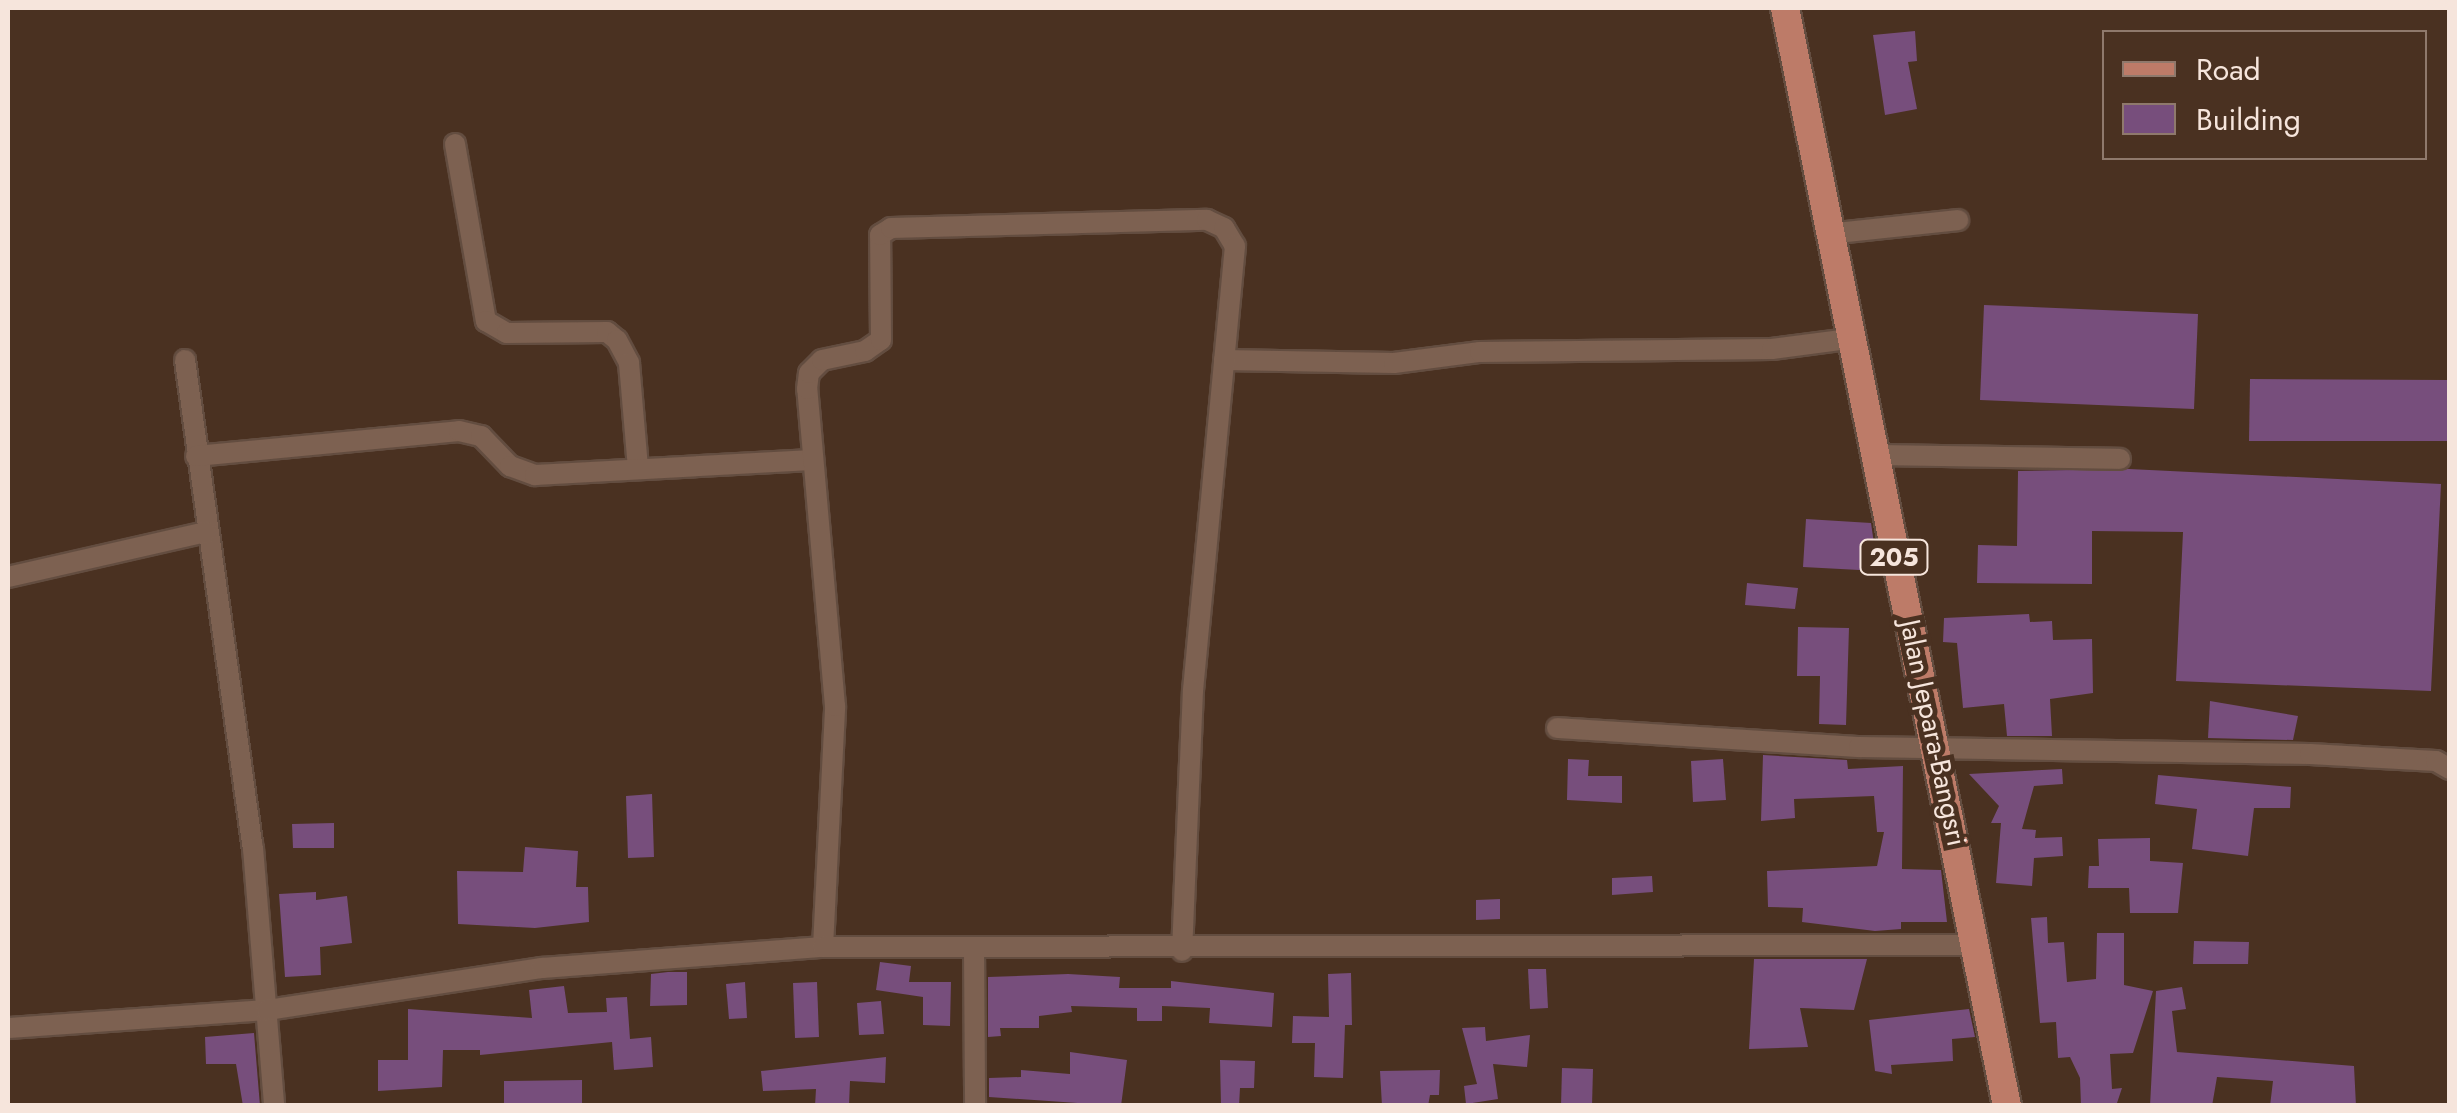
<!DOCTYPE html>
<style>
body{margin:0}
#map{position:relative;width:2457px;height:1113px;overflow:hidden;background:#4a3121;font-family:Jost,sans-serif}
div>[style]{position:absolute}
.building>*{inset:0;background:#774e7c}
.roads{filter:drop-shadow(2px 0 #634d40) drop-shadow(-2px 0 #634d40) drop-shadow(0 2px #634d40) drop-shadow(0 -2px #634d40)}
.minor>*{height:20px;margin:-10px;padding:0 10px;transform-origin:10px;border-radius:10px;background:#7d6151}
.major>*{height:28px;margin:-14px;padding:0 14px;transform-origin:14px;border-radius:14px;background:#bd7b68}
span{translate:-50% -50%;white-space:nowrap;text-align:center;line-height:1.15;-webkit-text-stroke:10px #4a3121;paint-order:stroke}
.shield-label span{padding:2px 8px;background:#4a3121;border:2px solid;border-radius:8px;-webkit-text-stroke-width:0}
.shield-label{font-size:25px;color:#f6e5dc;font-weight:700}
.street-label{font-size:28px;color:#f6e5dc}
.frame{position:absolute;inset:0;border:10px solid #f6e5dc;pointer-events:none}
.legend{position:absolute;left:2102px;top:30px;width:325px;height:130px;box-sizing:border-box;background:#4a3121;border:2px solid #8f796c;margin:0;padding:12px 18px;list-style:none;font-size:30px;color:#f6e5dc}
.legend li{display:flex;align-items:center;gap:20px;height:50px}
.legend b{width:50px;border:2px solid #8f796c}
</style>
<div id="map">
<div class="building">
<i style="clip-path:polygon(1915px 31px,1917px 61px,1908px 62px,1917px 109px,1885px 115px,1873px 35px)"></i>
<i style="clip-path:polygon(1984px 305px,2198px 314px,2194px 409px,1980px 400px)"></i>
<i style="clip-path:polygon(2250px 379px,2450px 380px,2450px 441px,2249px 441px)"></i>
<i style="clip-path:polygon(2129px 469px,2441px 484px,2431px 691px,2176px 681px,2183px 532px,2092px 531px,2092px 584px,1977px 583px,1978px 545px,2017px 546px,2018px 471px)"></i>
<i style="clip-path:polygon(1806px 519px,1871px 523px,1878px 571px,1803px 567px)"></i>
<i style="clip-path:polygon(1747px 583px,1798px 588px,1795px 609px,1745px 605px)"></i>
<i style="clip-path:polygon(2029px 614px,2030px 622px,2052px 621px,2053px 640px,2092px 639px,2093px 693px,2050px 699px,2052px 736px,2007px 736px,2004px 704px,1963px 708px,1957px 643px,1943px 642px,1944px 618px)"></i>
<i style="clip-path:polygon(1798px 627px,1849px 628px,1846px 725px,1819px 724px,1820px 676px,1797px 676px)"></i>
<i style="clip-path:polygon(2210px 701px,2298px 716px,2293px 740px,2208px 738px)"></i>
<i style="clip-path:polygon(1763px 755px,1847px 760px,1848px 769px,1903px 766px,1902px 869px,1941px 870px,1947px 922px,1901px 922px,1901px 929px,1875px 931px,1802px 922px,1803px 908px,1768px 907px,1767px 871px,1877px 866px,1884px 832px,1877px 832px,1874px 796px,1794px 799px,1795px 818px,1761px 821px)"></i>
<i style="clip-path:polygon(1568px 759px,1589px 760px,1588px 776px,1622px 776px,1622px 803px,1567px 800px)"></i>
<i style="clip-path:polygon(1723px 759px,1726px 800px,1693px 802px,1691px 761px)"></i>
<i style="clip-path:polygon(2062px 769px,2063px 784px,2034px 786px,2022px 829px,2036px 830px,2035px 838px,2062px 837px,2063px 856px,2034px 858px,2032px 886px,1996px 883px,2001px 823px,1991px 823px,1999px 806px,1969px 774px)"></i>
<i style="clip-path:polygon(2158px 775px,2291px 787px,2290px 808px,2254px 808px,2248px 856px,2192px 849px,2197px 809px,2155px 804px)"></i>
<i style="clip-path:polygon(652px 794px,654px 857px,628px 858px,626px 796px)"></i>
<i style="clip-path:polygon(334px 823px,334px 848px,293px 848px,292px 824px)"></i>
<i style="clip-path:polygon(2150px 838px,2150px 861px,2183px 863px,2178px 913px,2130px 913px,2129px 888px,2088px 888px,2089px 866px,2099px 866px,2098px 839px)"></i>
<i style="clip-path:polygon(525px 847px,578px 851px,576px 887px,588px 887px,589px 922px,535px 928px,458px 924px,457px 871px,523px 872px)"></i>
<i style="clip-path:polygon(1652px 876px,1653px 892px,1612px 895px,1612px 878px)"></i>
<i style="clip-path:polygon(316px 892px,316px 900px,347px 896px,352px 943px,320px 947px,321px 975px,285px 977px,279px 894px)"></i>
<i style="clip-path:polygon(1500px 899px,1500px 919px,1476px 920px,1476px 900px)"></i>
<i style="clip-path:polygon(2047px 917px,2048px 943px,2064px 942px,2067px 982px,2096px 979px,2097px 933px,2124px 933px,2124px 985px,2153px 991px,2133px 1053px,2110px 1054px,2112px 1089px,2122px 1088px,2116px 1106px,2081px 1106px,2080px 1078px,2070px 1057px,2058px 1058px,2056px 1022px,2040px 1023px,2031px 918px)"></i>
<i style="clip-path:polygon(2194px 941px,2249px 942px,2248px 964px,2193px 964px)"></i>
<i style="clip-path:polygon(1754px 959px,1867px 959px,1854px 1010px,1800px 1008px,1808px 1047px,1749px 1049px)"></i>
<i style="clip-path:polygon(880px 962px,911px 966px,909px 982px,951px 982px,950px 1026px,923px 1025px,923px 997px,876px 990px)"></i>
<i style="clip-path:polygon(1528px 969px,1546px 969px,1548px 1008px,1530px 1009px)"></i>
<i style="clip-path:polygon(668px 972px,687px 972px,687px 1005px,650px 1006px,651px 974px)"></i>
<i style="clip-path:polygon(1351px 973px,1352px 1025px,1345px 1025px,1343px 1078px,1314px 1077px,1315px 1043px,1292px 1043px,1293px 1016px,1329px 1017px,1328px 974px)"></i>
<i style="clip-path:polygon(1068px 974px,1120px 977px,1119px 988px,1171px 988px,1171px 981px,1274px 993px,1272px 1027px,1209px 1023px,1210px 1008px,1162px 1006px,1162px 1021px,1137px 1021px,1137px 1008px,1071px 1006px,1072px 1012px,1039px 1016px,1039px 1028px,1000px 1028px,1001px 1036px,988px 1037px,988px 977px)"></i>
<i style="clip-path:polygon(745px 982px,747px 1018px,729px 1019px,726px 984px)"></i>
<i style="clip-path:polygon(817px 982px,819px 1037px,795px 1038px,793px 983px)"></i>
<i style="clip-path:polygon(564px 986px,568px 1013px,607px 1012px,606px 998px,627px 997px,630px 1039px,651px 1037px,653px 1067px,614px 1070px,612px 1042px,480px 1055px,480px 1050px,443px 1050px,442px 1087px,378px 1091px,378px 1060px,408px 1060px,408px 1009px,532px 1018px,529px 990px)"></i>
<i style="clip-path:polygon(2182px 987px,2186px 1009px,2172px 1011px,2177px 1052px,2354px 1066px,2356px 1106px,2270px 1106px,2273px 1081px,2217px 1077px,2212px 1106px,2150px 1106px,2156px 991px)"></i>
<i style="clip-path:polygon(881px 1001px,884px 1034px,859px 1035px,857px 1003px)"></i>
<i style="clip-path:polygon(1969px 1009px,1975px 1037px,1952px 1039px,1953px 1061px,1891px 1065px,1892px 1074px,1875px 1071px,1869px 1020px)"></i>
<i style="clip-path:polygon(1485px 1027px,1486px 1041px,1530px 1035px,1527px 1067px,1493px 1064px,1498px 1099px,1466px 1104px,1464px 1086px,1477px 1084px,1462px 1028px)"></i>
<i style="clip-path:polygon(254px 1033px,260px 1106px,243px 1106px,236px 1064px,206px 1064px,205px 1037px)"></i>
<i style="clip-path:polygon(1070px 1052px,1127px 1060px,1121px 1106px,989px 1097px,989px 1078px,1021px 1077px,1021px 1070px,1070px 1074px)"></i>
<i style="clip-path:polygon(886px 1057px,885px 1083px,850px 1081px,849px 1106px,815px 1106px,816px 1089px,763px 1091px,761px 1071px)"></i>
<i style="clip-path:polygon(1220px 1060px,1255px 1061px,1254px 1088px,1240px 1088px,1239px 1106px,1221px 1106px)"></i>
<i style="clip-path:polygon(1562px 1068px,1593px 1069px,1592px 1106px,1561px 1106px)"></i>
<i style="clip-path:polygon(1440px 1070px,1439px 1095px,1430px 1095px,1428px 1106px,1382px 1106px,1380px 1071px)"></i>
<i style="clip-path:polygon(582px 1080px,582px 1104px,504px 1106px,504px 1081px)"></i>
</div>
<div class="roads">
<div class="minor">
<i style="left:455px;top:144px;width:180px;rotate:80.1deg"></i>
<i style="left:486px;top:321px;width:24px;rotate:30deg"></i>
<i style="left:507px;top:333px;width:100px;rotate:-0.6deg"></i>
<i style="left:607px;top:332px;width:13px;rotate:39deg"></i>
<i style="left:617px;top:340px;width:26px;rotate:62deg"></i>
<i style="left:629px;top:363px;width:105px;rotate:85.1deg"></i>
<i style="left:1828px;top:234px;width:131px;rotate:-6.1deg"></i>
<i style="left:185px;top:360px;width:493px;rotate:82.1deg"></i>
<i style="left:253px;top:848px;width:259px;rotate:85.3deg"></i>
<i style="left:1224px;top:360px;width:170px;rotate:1deg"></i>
<i style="left:1394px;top:363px;width:87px;rotate:-7.3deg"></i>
<i style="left:1480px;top:352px;width:292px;rotate:-0.6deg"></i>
<i style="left:1772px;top:349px;width:78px;rotate:-7.4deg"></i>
<i style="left:1873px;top:455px;width:247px;rotate:0.9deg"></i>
<i style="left:196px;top:456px;width:264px;rotate:-5.4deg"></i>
<i style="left:459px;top:431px;width:23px;rotate:13deg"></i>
<i style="left:481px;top:436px;width:42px;rotate:46deg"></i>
<i style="left:510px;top:466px;width:27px;rotate:20deg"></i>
<i style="left:535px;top:475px;width:277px;rotate:-3.1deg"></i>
<i style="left:8px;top:577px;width:203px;rotate:-12.8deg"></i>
<i style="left:1557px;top:728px;width:303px;rotate:3.6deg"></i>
<i style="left:1859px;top:747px;width:451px;rotate:0.9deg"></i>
<i style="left:2310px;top:754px;width:126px;rotate:3.2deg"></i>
<i style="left:2436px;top:761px;width:16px;rotate:30deg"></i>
<i style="left:823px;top:947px;width:241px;rotate:-87.1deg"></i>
<i style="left:835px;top:706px;width:318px;rotate:-95deg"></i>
<i style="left:807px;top:389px;width:16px;rotate:-83deg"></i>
<i style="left:809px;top:373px;width:18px;rotate:-45deg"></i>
<i style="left:822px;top:360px;width:44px;rotate:-11.8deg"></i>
<i style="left:865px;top:351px;width:19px;rotate:-35deg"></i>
<i style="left:881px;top:340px;width:105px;rotate:-90.5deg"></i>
<i style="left:880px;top:235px;width:13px;rotate:-32deg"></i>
<i style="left:891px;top:228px;width:316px;rotate:-1.5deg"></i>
<i style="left:1207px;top:220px;width:19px;rotate:25deg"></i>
<i style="left:1224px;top:228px;width:21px;rotate:59deg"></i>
<i style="left:1235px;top:246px;width:446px;rotate:95.4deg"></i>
<i style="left:1193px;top:690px;width:261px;rotate:92.4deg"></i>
<i style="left:974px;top:947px;width:159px;rotate:89.6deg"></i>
<i style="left:8px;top:1028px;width:260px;rotate:-4deg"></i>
<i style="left:267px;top:1010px;width:278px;rotate:-8.7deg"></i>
<i style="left:542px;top:968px;width:282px;rotate:-4.3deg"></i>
<i style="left:823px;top:947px;width:1153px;rotate:-0.1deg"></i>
</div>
<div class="major">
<i style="left:1785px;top:8px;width:1120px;rotate:78.57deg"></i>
</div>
</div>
<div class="shield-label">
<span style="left:1894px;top:557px">205</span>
</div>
<div class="street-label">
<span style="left:1933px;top:733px;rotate:78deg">Jalan Jepara-Bangsri</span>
</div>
<div class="frame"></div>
<ul class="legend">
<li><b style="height:12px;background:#bd7b68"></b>Road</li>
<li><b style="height:28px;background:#774e7c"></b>Building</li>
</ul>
</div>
